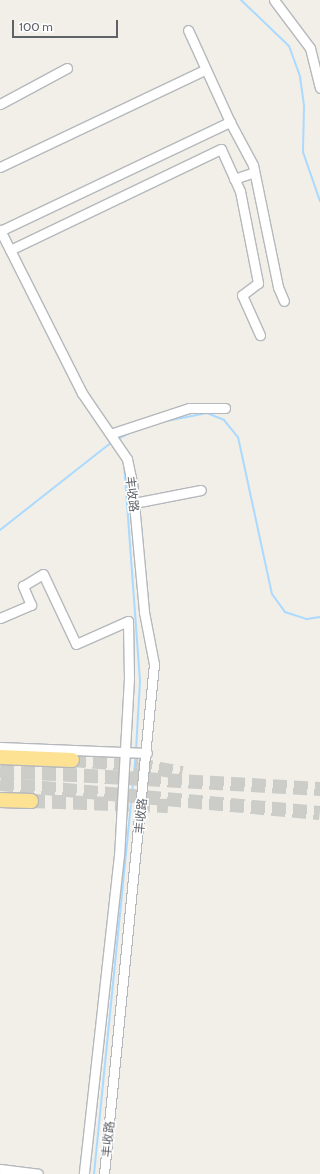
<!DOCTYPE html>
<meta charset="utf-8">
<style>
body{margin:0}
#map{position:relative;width:320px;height:1174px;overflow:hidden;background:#f1efe8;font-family:Cabin,"Noto Sans SC",sans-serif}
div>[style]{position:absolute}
.stream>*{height:2px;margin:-1px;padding:0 1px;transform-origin:1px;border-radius:1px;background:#aadaff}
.highway-tunnel>*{height:14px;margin-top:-7px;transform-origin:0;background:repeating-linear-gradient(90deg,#ccccc8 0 14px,transparent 0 21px)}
.roads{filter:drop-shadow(1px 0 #b5b8bc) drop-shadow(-1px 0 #b5b8bc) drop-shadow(0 1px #b5b8bc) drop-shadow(0 -1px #b5b8bc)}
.minor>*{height:9px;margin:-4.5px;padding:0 4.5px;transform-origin:4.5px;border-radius:4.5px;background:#fff}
.highway>*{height:14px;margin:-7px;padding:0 7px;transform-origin:7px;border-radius:7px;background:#fde293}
span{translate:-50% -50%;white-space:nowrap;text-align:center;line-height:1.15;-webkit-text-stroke:3px #fff;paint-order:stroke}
.street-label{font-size:12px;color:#5f6368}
.scale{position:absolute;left:12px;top:20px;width:106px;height:18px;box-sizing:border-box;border:2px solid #5f6368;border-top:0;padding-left:5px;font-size:12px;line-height:14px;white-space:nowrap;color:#5f6368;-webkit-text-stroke:3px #fff;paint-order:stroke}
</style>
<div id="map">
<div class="stream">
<i style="left:241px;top:0;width:66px;rotate:43.8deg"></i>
<i style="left:289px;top:46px;width:33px;rotate:70deg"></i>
<i style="left:300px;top:77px;width:30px;rotate:82deg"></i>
<i style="left:304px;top:107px;width:45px;rotate:91.3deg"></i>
<i style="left:303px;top:152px;width:52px;rotate:70.9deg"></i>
<i style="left:156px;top:423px;width:52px;rotate:-11.1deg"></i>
<i style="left:207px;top:413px;width:18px;rotate:22deg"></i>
<i style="left:224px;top:420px;width:22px;rotate:51deg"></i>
<i style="left:238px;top:437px;width:161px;rotate:77.8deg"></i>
<i style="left:272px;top:594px;width:22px;rotate:54deg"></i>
<i style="left:285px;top:612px;width:23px;rotate:18deg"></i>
<i style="left:307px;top:619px;width:13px;rotate:-9deg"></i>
<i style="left:118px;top:439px;width:21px;rotate:-28deg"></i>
<i style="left:124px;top:463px;width:219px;rotate:85.8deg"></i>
<i style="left:140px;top:681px;width:69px;rotate:93.3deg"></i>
<i style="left:0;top:530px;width:142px;rotate:-38.2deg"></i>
<i style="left:94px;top:1174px;width:421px;rotate:-84.3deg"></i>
</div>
<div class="highway-tunnel">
<i style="left:72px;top:760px;width:66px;rotate:4.3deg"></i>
<i style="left:138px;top:765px;width:45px;rotate:10.3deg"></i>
<i style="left:0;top:771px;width:321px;rotate:3.2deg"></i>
<i style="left:0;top:784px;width:321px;rotate:5.2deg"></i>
<i style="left:31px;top:801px;width:137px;rotate:2.1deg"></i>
</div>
<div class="roads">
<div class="minor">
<i style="left:274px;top:0;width:60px;rotate:53.1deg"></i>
<i style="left:310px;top:48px;width:41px;rotate:76deg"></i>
<i style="left:0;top:104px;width:76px;rotate:-28.2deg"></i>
<i style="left:230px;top:122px;width:49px;rotate:61.9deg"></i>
<i style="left:253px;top:165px;width:125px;rotate:78.4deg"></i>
<i style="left:278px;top:287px;width:15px;rotate:67deg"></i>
<i style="left:0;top:167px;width:226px;rotate:-25.4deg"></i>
<i style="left:234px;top:179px;width:21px;rotate:-19deg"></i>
<i style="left:0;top:230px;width:182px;rotate:63.3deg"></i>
<i style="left:82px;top:393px;width:80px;rotate:55.7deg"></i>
<i style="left:127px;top:459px;width:24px;rotate:78deg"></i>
<i style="left:132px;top:482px;width:131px;rotate:84.7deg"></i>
<i style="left:144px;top:612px;width:53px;rotate:79.1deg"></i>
<i style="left:154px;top:664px;width:512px;rotate:95.6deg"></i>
<i style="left:0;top:231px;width:255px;rotate:-25.4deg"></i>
<i style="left:230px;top:122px;width:101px;rotate:-114.5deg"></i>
<i style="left:10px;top:250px;width:234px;rotate:-25.6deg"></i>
<i style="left:221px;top:149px;width:46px;rotate:65.7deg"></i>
<i style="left:240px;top:191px;width:94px;rotate:78.9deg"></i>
<i style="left:258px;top:283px;width:20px;rotate:143deg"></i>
<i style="left:242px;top:295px;width:44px;rotate:65.8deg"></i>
<i style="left:113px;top:433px;width:80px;rotate:-18.2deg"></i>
<i style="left:189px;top:408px;width:36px"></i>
<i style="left:134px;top:503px;width:68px;rotate:-11deg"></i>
<i style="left:0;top:618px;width:34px;rotate:-23deg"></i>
<i style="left:31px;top:605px;width:21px;rotate:-113deg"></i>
<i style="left:23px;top:586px;width:23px;rotate:-31deg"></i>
<i style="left:43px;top:574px;width:77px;rotate:64.8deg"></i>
<i style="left:76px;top:644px;width:57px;rotate:-23.9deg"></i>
<i style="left:128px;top:621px;width:57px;rotate:89deg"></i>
<i style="left:129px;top:678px;width:177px;rotate:93.2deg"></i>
<i style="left:119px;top:855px;width:321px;rotate:96.3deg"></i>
<i style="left:0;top:747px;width:147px;rotate:2.3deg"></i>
<i style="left:0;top:1169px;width:38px;rotate:7deg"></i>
</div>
<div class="highway">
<i style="left:0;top:757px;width:72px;rotate:2.4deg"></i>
<i style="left:0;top:800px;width:31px;rotate:2deg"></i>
</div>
</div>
<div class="street-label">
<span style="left:132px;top:494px;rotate:83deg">丰收路</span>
<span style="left:141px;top:816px;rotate:-85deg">丰收路</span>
<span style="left:108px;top:1139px;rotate:-84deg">丰收路</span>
</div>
<div class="scale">100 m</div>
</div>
